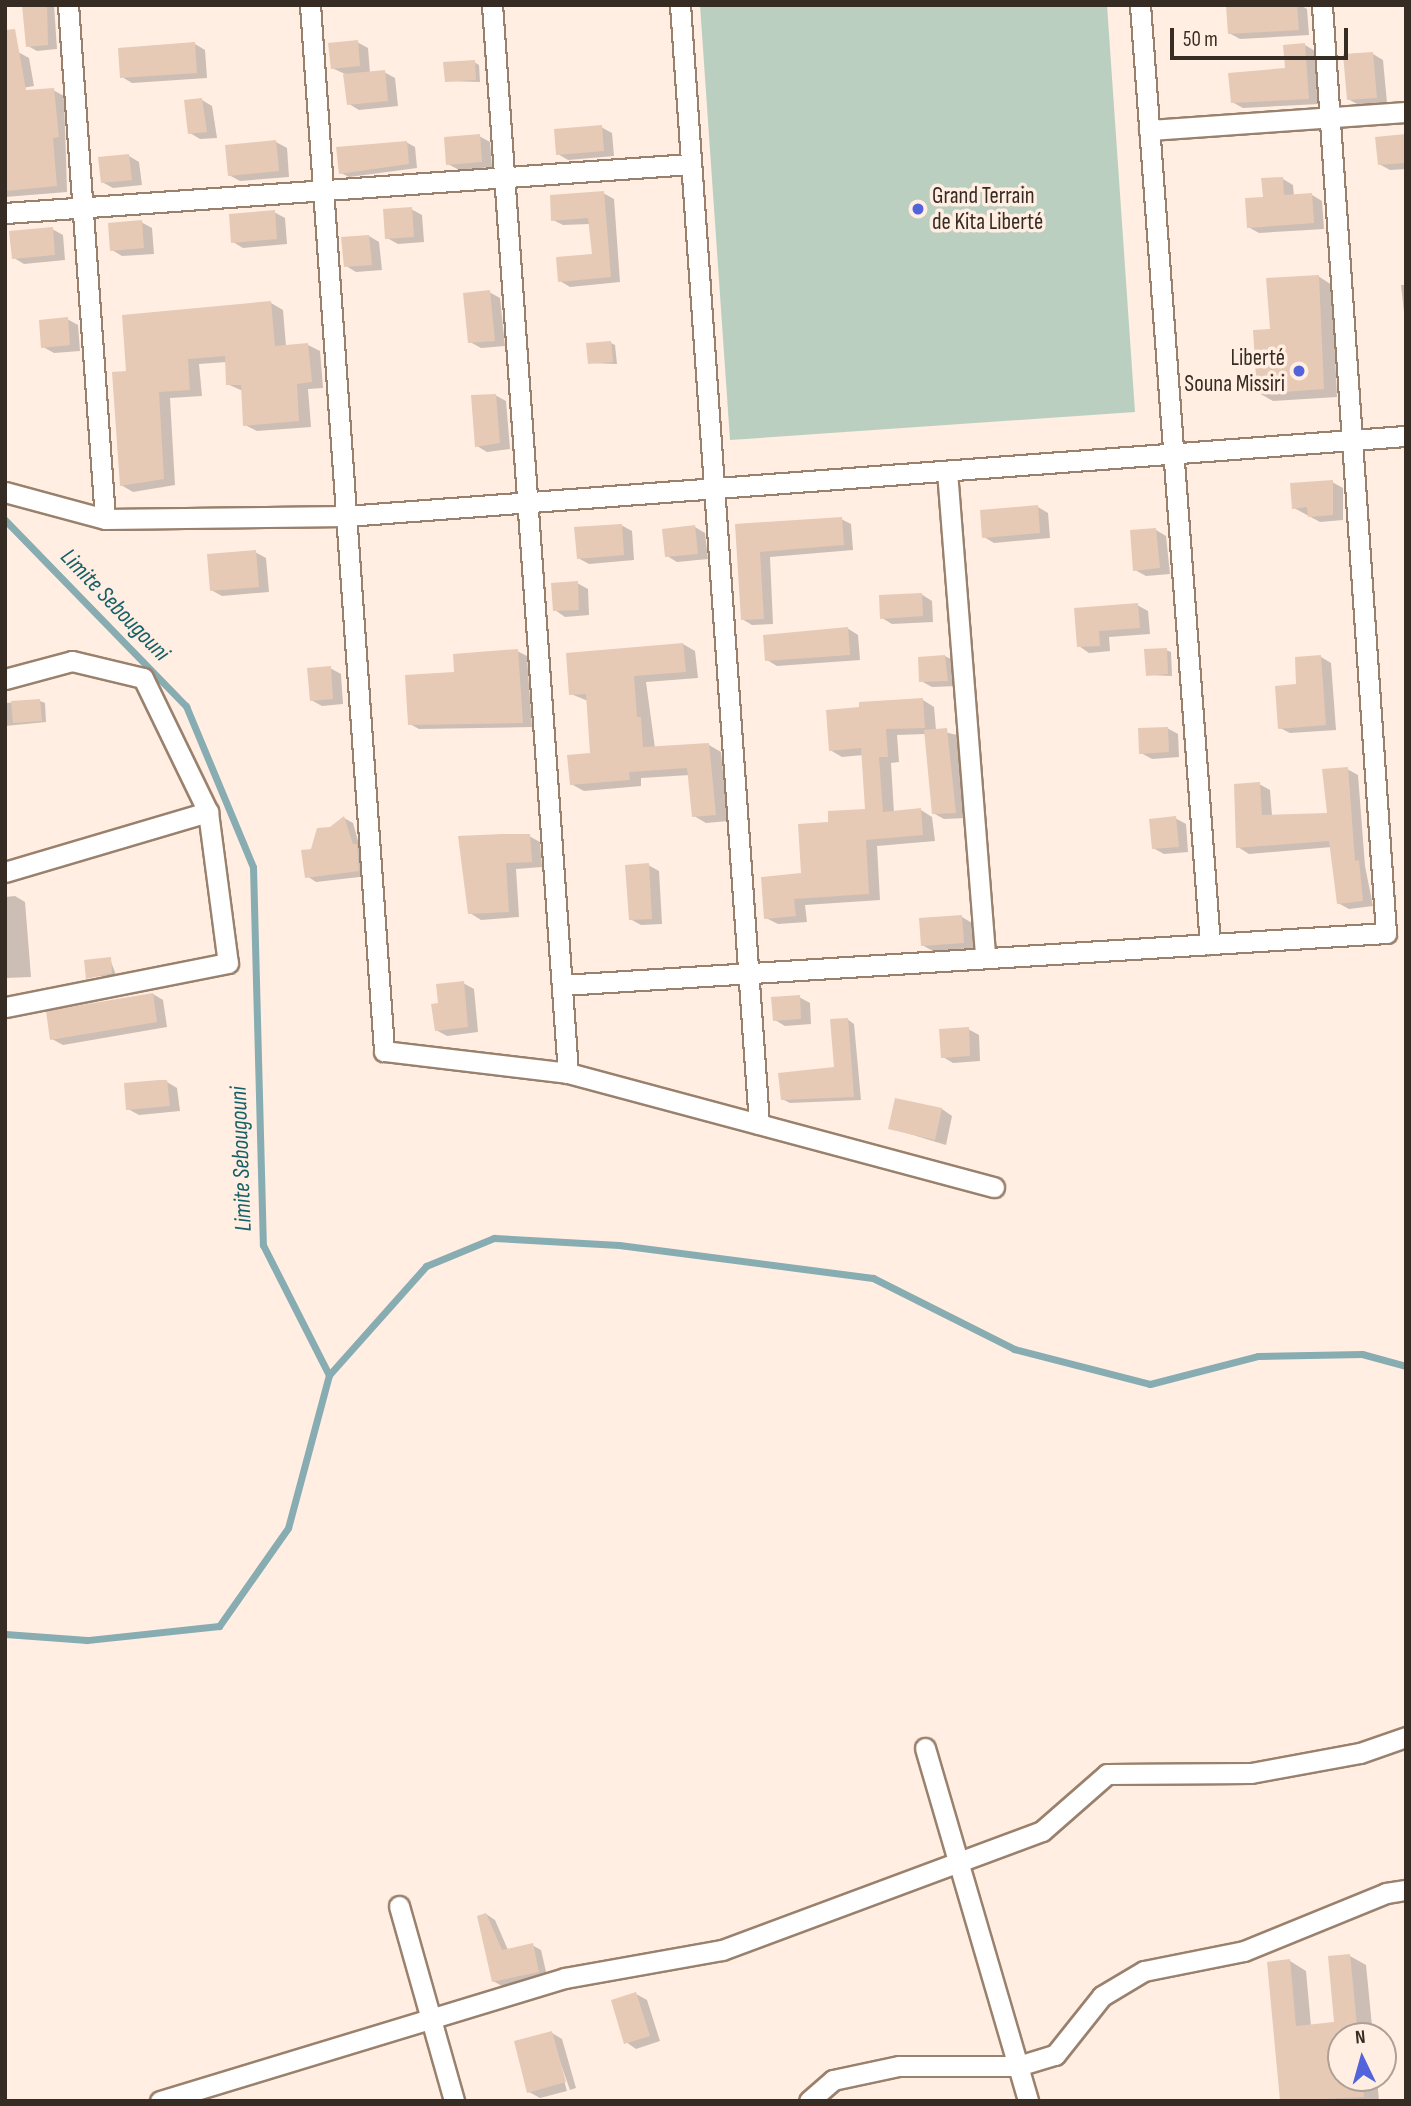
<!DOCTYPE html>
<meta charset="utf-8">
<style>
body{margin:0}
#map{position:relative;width:1411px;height:2106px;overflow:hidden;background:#ffeee1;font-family:"Sofia Sans Condensed",sans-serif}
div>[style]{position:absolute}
.green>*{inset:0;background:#bbcfc0}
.shadow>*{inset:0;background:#0003}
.stream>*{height:7px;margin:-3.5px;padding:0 3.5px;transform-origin:3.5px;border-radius:3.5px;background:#87acb1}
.building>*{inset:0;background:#e6cab5}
.roads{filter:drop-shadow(2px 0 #9a816d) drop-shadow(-2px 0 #9a816d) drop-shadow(0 2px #9a816d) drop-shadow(0 -2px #9a816d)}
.minor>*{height:19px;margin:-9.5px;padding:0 9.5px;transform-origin:9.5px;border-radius:9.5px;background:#fff}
.dots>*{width:19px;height:19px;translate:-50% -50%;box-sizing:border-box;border:4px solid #ffeee1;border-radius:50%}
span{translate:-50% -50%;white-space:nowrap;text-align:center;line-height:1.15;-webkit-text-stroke:7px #ffeee1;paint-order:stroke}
.poi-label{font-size:23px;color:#372c24}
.left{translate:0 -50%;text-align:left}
.right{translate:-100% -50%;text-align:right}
.water-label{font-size:24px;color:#156069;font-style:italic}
.frame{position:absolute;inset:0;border:7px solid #372c24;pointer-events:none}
.north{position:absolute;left:1327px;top:2022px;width:70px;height:70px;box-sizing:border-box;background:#ffeee1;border:2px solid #afa095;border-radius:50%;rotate:355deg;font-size:19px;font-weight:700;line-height:28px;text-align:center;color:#372c24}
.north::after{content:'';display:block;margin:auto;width:24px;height:32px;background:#5363d9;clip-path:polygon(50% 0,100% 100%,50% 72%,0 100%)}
.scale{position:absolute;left:1170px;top:28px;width:178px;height:32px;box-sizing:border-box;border:4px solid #372c24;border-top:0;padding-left:9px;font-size:21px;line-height:24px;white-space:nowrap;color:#372c24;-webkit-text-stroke:5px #ffeee1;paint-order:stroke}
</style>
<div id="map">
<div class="green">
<i style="clip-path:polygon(700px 5px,1107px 5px,1135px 412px,730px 440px)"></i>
</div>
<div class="shadow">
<i style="clip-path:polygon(24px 5px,54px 5px,57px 49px,37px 51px,28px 46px)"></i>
<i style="clip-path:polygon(1262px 5px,1300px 5px,1307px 9px,1309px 35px,1240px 39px,1229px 33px)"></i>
<i style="clip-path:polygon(357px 42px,368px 48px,370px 73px,384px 72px,395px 78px,398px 106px,359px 110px,349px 104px,345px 74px,332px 68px)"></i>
<i style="clip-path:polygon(195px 44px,205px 50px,207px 78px,132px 83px,122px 77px)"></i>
<i style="clip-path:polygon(1305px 45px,1315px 51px,1319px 104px,1243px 108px,1232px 102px,1287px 70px)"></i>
<i style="clip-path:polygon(18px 52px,29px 58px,34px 86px,5px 91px)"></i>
<i style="clip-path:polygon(1373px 54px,1383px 60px,1387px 103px,1359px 105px,1348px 99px)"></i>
<i style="clip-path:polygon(474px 62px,479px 65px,480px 82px,446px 81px)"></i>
<i style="clip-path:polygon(53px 90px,64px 96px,67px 192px,5px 197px,5px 166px)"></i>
<i style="clip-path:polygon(202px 100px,212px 106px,217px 138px,200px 139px,190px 133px)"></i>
<i style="clip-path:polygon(601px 127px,612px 133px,614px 156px,568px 160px,558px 154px)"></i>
<i style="clip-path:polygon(479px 136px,490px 142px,492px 167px,459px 170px,448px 164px)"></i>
<i style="clip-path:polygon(1406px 136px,1406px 169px,1390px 170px,1379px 164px)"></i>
<i style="clip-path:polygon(276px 142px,287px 148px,289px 177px,240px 181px,229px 175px)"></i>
<i style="clip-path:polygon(406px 142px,415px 147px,417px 168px,349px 177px,341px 173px)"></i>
<i style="clip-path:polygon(129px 156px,139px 162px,142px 185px,113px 188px,102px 182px)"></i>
<i style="clip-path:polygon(1283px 179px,1293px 185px,1294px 196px,1312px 195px,1322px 201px,1324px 229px,1259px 233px,1248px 227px)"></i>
<i style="clip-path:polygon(603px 193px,614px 199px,620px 282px,570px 287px,560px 281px,594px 255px,590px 224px,563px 225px,553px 220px)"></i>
<i style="clip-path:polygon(411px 209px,422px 215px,424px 242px,398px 244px,387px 238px)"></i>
<i style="clip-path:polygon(274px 212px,285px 218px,287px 244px,243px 248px,233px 242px)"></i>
<i style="clip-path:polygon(141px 222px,152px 228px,154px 254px,122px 256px,112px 250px)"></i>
<i style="clip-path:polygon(52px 229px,63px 235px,65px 260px,24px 264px,14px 258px)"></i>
<i style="clip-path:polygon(369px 236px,379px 242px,382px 270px,356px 272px,346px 266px)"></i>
<i style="clip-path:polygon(1318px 276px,1332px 285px,1337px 397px,1273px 401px,1259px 393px,1272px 330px)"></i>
<i style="clip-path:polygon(1401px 285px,1406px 285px,1406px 314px,1404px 312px)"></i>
<i style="clip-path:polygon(489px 292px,500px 298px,505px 346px,481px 348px,470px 342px)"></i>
<i style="clip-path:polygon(271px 303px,283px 310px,286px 346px,308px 345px,320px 351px,323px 388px,308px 389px,311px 427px,257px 431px,245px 425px,243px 391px,227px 384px,227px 362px,199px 364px,202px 396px,170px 398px,175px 485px,133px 492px,121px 485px,128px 372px)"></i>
<i style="clip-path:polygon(67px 319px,78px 325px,80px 351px,54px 353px,43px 347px)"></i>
<i style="clip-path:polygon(611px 343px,615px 345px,617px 364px,590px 363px)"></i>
<i style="clip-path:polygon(495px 395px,506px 401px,510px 449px,487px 452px,477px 446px)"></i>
<i style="clip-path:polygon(1332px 482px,1343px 488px,1343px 520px,1320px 522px,1294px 508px)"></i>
<i style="clip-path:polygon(1038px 507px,1048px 513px,1050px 538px,994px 543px,984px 537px)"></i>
<i style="clip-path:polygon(841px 519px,851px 524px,853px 550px,770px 557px,773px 624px,752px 625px,742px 619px,737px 526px)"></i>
<i style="clip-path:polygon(621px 525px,632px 531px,634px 560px,589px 564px,578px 558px)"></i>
<i style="clip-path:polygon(695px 527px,705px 533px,708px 559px,677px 562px,667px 556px)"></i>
<i style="clip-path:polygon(1156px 530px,1166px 536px,1170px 574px,1146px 576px,1135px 570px)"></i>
<i style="clip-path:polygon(255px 552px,266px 558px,269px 592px,222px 596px,211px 590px)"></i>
<i style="clip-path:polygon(577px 583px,588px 589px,589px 615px,565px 617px,555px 610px)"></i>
<i style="clip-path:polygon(921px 594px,932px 601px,933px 622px,892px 624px,882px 618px)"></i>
<i style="clip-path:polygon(1137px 605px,1148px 611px,1150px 634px,1109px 637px,1110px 651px,1089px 653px,1079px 646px,1076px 610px)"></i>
<i style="clip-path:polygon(847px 628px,858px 635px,860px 660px,777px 666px,767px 660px)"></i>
<i style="clip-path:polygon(683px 644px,695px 651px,698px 678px,646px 682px,655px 748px,709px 745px,721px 752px,728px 821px,706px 823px,694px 816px,690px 775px,641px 778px,641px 786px,584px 791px,571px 784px,592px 755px,588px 701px,571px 694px)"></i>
<i style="clip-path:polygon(1166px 650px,1171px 652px,1172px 676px,1148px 675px)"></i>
<i style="clip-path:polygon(517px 651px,527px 656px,532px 727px,419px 729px,410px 724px,456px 673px)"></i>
<i style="clip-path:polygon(945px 656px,956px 662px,958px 686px,932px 687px,921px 681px)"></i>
<i style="clip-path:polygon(1321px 657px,1331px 663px,1336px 730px,1290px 733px,1280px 728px,1298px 686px)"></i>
<i style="clip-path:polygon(330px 668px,341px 674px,343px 704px,322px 706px,311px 700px)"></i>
<i style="clip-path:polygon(923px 700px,934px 707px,936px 730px,957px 735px,966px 818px,944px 819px,933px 813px,926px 734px,897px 735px,899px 762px,891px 763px,894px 813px,921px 810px,932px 817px,935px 841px,877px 846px,880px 900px,805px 905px,807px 922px,778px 924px,766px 918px,802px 875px,830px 824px,867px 810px,863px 755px,842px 757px,830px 750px)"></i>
<i style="clip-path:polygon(40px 701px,45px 703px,46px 722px,5px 726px,5px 703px)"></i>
<i style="clip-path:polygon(1167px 728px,1178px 734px,1179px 757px,1152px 759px,1141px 753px)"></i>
<i style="clip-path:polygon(1347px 769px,1358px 775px,1365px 866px,1373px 906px,1349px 909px,1338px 903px,1332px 847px,1249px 854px,1238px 847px,1259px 784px,1270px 790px,1272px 816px,1329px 815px)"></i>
<i style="clip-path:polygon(344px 818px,353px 823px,368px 876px,316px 882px,307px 876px,312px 850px)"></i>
<i style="clip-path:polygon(1175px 818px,1186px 824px,1188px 852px,1164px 854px,1153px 848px)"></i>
<i style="clip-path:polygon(529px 836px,540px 842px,542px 867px,516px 869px,519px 917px,481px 920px,470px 913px,460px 838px)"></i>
<i style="clip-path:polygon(648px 865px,659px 871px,662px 924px,641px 925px,630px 919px)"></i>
<i style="clip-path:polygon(15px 896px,25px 902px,31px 977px,5px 978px,5px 897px)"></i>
<i style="clip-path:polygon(962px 917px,972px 923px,974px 948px,933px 951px,922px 945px)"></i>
<i style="clip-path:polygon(110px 959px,116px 975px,88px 977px)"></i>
<i style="clip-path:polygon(463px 983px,474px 989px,478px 1032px,447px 1036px,436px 1030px,440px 1004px)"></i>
<i style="clip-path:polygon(153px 994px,163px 1000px,167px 1027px,63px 1045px,52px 1039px)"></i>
<i style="clip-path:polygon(799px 997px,810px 1003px,811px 1024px,785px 1026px,775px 1020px)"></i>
<i style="clip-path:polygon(847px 1019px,854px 1024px,861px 1100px,790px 1103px,782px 1099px,835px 1069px)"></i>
<i style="clip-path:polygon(968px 1029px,979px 1035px,980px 1061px,953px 1063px,943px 1057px)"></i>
<i style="clip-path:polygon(167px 1082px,177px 1088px,180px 1111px,139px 1115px,128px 1109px)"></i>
<i style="clip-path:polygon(942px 1109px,952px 1116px,946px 1145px,890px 1128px)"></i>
<i style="clip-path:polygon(486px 1914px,495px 1920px,508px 1950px,532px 1945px,541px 1950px,547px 1976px,502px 1986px,493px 1981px)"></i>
<i style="clip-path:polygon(1350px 1956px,1366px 1965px,1373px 2036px,1341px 2036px,1341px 2078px,1377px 2078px,1379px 2101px,1282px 2101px,1290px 1961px,1306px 1971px,1311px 2026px,1336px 2024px)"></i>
<i style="clip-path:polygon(636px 1994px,647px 2000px,660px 2041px,636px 2049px,626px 2042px)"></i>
<i style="clip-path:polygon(552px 2033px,562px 2039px,576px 2088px,570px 2090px,552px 2039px,567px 2091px,540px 2098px,529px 2092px)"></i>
</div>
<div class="stream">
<i style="left:5px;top:520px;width:260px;rotate:45.8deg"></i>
<i style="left:186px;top:706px;width:174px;rotate:67.4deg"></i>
<i style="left:253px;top:867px;width:378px;rotate:88.5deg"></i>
<i style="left:263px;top:1245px;width:146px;rotate:63.1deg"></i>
<i style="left:329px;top:1375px;width:158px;rotate:105deg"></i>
<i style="left:288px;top:1528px;width:120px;rotate:125.1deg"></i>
<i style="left:219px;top:1626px;width:133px;rotate:173.9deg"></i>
<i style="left:87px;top:1640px;width:82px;rotate:-175.8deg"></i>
<i style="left:329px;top:1375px;width:146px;rotate:-48.3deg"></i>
<i style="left:426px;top:1266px;width:74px;rotate:-22.4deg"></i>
<i style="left:494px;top:1238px;width:125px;rotate:3.2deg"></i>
<i style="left:619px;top:1245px;width:256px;rotate:7.4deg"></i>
<i style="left:873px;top:1278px;width:158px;rotate:26.7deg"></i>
<i style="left:1014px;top:1349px;width:140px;rotate:14.4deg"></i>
<i style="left:1150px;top:1384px;width:112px;rotate:-14.5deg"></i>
<i style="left:1258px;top:1356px;width:104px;rotate:-1.1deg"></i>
<i style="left:1362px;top:1354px;width:46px;rotate:15.3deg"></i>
</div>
<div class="building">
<i style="clip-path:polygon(22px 5px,47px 5px,48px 45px,26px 47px)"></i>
<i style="clip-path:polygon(1226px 5px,1297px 5px,1299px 30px,1228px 34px)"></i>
<i style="clip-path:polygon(15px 29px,26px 90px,54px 88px,59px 137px,53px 138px,57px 186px,5px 191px,5px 30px)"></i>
<i style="clip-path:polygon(358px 40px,360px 66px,331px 69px,328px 43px)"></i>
<i style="clip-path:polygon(195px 42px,197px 73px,120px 78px,118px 48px)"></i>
<i style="clip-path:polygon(1305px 43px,1309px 99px,1231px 103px,1228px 73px,1285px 68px,1283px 45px)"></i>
<i style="clip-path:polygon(1373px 52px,1377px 98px,1347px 100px,1343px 54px)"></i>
<i style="clip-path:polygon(475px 60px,476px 80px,445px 82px,443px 62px)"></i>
<i style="clip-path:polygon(385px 70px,388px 101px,347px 105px,343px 74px)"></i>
<i style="clip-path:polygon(202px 98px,207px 132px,188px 134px,184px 100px)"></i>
<i style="clip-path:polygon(602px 125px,604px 151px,556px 155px,554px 129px)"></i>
<i style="clip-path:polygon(480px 134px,482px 162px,446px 165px,444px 137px)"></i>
<i style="clip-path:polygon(1406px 134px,1406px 163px,1378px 165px,1375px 137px)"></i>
<i style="clip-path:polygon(276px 140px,279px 171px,228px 176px,225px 145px)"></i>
<i style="clip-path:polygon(407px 141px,409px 164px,339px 174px,336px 147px)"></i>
<i style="clip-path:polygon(129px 154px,132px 180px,101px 183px,98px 157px)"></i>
<i style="clip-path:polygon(1283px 177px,1284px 195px,1312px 193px,1314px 223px,1247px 228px,1245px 198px,1263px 197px,1261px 178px)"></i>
<i style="clip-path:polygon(604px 191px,611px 277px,558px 282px,556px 257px,592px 254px,588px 218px,551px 221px,550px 195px)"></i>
<i style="clip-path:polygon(412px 207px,414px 237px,385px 239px,383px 209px)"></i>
<i style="clip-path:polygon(275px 210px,277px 239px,231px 243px,229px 214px)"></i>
<i style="clip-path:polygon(142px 220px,144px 248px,110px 251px,108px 223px)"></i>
<i style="clip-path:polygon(53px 227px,55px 255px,12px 259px,9px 231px)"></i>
<i style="clip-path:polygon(369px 235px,372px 265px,344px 267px,341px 237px)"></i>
<i style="clip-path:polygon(1319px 275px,1324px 389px,1257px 394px,1253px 330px,1270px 329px,1266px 278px)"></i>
<i style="clip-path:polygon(490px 290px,495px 341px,468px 343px,463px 293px)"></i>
<i style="clip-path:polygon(271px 301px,275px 346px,308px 343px,312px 382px,297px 384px,299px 421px,243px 426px,241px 385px,226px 385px,225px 356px,188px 359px,190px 390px,159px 392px,164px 479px,120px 486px,112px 372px,126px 371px,122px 315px)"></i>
<i style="clip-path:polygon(68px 317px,70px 345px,41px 348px,39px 320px)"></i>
<i style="clip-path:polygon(611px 341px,613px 362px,588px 364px,586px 343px)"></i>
<i style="clip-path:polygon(496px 394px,500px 443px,475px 447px,471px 395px)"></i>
<i style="clip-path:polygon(1333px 480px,1333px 515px,1308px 517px,1307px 507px,1292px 509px,1290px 483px)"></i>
<i style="clip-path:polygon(1038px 505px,1040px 533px,982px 538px,980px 510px)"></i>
<i style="clip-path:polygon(842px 517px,844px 545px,760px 552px,764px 619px,741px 620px,735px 524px)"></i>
<i style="clip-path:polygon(622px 524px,624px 555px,577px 559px,574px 527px)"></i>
<i style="clip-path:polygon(695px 525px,698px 554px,665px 557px,662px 529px)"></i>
<i style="clip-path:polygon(1156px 528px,1160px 568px,1133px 571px,1130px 530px)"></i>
<i style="clip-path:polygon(256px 550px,259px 587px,210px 591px,207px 554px)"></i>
<i style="clip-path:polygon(578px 581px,579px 610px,553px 611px,551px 583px)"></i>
<i style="clip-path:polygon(922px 593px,923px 616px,880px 619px,879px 595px)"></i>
<i style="clip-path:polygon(1138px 603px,1140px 628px,1099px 631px,1100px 646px,1077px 647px,1074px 608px)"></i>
<i style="clip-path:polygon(848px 627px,850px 655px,765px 661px,763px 635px)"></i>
<i style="clip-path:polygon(683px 643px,686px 672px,634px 676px,637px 717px,641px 717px,643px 747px,709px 743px,716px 815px,692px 817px,687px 768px,629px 772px,630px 780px,570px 785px,567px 755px,590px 753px,586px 694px,569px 695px,566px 653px)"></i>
<i style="clip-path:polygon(1167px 648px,1168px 674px,1146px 676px,1144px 649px)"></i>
<i style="clip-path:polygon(518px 649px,523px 723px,408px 725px,405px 675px,454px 672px,453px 654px)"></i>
<i style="clip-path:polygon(945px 655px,948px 681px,919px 682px,918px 657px)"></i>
<i style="clip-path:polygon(1321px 655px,1326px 725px,1278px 729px,1275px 686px,1296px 684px,1295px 657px)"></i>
<i style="clip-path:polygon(331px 666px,333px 699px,310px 701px,307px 668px)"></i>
<i style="clip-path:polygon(923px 698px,925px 728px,886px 729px,888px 757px,879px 757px,883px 812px,921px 808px,923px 835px,866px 840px,869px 894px,794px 899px,796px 916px,764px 919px,761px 877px,801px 873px,798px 824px,828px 822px,828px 811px,865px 809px,861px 748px,829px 751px,826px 710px,859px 707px,859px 702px)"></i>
<i style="clip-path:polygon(40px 699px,42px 721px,13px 723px,11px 701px)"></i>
<i style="clip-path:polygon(1168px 727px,1169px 752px,1139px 754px,1138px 728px)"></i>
<i style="clip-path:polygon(947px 728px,956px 813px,932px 814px,924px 730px)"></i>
<i style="clip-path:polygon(1348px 767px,1355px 861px,1359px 860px,1363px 901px,1337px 904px,1329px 841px,1236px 848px,1234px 784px,1260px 782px,1262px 815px,1327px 813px,1322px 769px)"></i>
<i style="clip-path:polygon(344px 816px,353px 844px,357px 844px,359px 871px,305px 878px,301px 850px,311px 849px,317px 828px,330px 827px)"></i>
<i style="clip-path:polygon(1176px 816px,1179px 847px,1152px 849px,1149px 819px)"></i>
<i style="clip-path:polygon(502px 834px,530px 834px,532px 862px,506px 863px,509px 912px,468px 914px,458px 836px)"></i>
<i style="clip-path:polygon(649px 863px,652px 919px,629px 920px,625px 865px)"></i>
<i style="clip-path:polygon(962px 915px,964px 943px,921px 946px,919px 918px)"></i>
<i style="clip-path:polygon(111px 957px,112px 973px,86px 979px,84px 960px)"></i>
<i style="clip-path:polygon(464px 981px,468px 1027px,435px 1031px,431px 1004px,438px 1003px,436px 984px)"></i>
<i style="clip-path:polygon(153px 993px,157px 1022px,50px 1040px,46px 1011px)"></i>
<i style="clip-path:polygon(800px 995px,801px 1019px,773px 1021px,771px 997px)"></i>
<i style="clip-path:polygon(848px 1018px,854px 1097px,781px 1100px,778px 1073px,834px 1067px,830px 1019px)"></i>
<i style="clip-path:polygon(969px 1027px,970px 1056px,941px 1058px,939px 1029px)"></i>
<i style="clip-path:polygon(159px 1080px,167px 1080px,170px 1106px,126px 1110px,124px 1083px)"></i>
<i style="clip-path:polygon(895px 1098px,942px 1108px,935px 1140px,888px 1129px)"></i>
<i style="clip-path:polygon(486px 1913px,502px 1950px,533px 1943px,539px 1972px,492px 1982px,477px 1916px)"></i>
<i style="clip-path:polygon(1350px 1954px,1358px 2036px,1341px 2036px,1341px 2078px,1362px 2078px,1364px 2097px,1280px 2101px,1267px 1962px,1290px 1959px,1296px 2026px,1334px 2022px,1328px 1956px)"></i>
<i style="clip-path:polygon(636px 1992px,650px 2036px,624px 2044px,611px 2000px)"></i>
<i style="clip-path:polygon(552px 2031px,566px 2082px,527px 2093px,514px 2041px)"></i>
</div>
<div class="roads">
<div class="minor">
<i style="left:68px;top:5px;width:515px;rotate:85.88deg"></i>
<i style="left:310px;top:5px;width:1049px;rotate:85.95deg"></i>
<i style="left:384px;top:1051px;width:185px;rotate:6.8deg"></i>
<i style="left:568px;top:1073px;width:441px;rotate:15deg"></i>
<i style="left:492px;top:5px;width:1071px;rotate:85.93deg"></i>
<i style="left:680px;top:5px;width:1122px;rotate:85.96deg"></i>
<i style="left:1140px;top:5px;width:942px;rotate:85.74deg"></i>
<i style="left:1149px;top:130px;width:258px;rotate:-4deg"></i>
<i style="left:5px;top:213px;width:688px;rotate:-4.09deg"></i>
<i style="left:947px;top:471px;width:488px;rotate:85.5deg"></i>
<i style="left:5px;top:492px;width:104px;rotate:15.1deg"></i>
<i style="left:105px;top:519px;width:241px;rotate:-0.7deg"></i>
<i style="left:346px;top:516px;width:1063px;rotate:-4.32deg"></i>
<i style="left:5px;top:679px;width:69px;rotate:-15deg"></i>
<i style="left:72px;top:661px;width:73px;rotate:13.5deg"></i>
<i style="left:143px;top:678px;width:149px;rotate:64.1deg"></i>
<i style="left:208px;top:812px;width:152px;rotate:82.5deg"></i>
<i style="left:228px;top:963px;width:227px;rotate:168.8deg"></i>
<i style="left:5px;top:872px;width:212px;rotate:-16.5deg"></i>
<i style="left:562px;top:985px;width:826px;rotate:-3.61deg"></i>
<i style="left:1386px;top:933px;width:930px;rotate:-93.95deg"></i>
<i style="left:925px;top:1748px;width:368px;rotate:73.7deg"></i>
<i style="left:399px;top:1906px;width:203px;rotate:74.2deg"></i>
<i style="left:160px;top:2101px;width:423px;rotate:-16.9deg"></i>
<i style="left:565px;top:1978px;width:159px;rotate:-10.1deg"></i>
<i style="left:722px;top:1950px;width:341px;rotate:-20.4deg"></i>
<i style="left:1042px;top:1831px;width:86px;rotate:-41.2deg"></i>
<i style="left:1107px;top:1774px;width:144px;rotate:-0.4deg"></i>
<i style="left:1251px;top:1773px;width:111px;rotate:-10.4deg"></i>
<i style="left:1360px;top:1753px;width:49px;rotate:-19.2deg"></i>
<i style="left:809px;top:2101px;width:32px;rotate:-41deg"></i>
<i style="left:833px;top:2080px;width:67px;rotate:-12deg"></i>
<i style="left:899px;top:2066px;width:119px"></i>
<i style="left:1018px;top:2066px;width:39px;rotate:-17deg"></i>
<i style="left:1055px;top:2055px;width:75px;rotate:-51.5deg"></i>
<i style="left:1102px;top:1996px;width:49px;rotate:-30.8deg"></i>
<i style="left:1144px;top:1971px;width:102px;rotate:-11.3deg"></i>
<i style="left:1244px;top:1951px;width:153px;rotate:-22.2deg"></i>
<i style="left:1386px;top:1893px;width:20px;rotate:-9deg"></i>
</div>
</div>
<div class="dots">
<i style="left:918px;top:209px;background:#5363d9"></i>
<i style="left:1299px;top:371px;background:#5363d9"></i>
</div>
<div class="poi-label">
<span class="left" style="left:932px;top:209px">Grand Terrain<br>de Kita Liberté</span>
<span class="right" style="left:1285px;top:371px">Liberté<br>Souna Missiri</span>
</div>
<div class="water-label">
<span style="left:115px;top:605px;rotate:46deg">Limite Sebougouni</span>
<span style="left:241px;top:1159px;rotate:-92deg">Limite Sebougouni</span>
</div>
<div class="frame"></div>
<div class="north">N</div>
<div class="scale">50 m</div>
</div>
